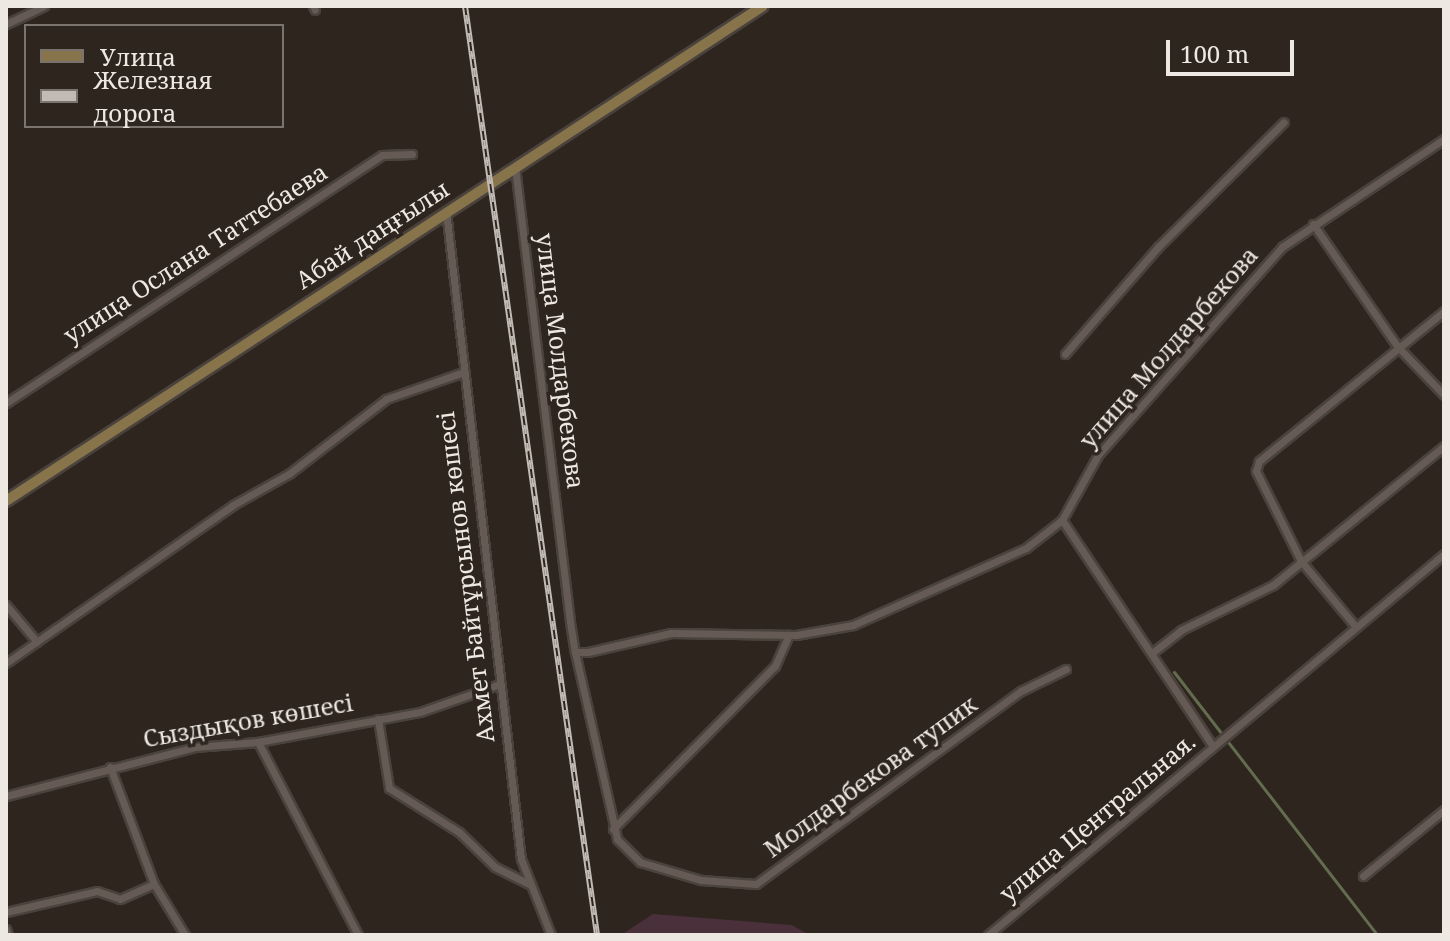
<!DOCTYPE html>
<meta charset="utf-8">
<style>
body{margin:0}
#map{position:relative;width:1450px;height:941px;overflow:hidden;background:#2e251f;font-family:"Noto Serif",serif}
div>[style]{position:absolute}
.green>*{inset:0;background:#4a303b}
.stream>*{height:3px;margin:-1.5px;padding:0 1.5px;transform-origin:1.5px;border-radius:1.5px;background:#646c4f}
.roads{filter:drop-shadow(2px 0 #4a423d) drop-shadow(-2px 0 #4a423d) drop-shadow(0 2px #4a423d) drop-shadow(0 -2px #4a423d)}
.street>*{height:7px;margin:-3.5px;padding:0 3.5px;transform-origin:3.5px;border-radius:3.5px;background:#655b54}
.secondary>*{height:10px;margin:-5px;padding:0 5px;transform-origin:5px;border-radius:5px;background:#88744a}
.rail>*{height:6px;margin-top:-3px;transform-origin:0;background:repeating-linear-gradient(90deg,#2e251f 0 9px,#c1bab5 0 18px);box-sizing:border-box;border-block:2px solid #c1bab5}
span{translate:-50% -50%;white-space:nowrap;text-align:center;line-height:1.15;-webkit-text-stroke:7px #2e251f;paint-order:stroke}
.street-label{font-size:24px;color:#eee8e3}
.frame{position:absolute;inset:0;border:8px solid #eee8e3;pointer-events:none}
.legend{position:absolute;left:24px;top:24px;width:260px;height:104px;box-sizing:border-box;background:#2e251f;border:2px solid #7b736d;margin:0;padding:10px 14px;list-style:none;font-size:24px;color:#eee8e3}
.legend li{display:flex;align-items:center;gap:16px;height:40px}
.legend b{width:40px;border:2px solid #7b736d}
.scale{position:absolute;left:1166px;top:40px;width:128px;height:36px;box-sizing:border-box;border:4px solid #eee8e3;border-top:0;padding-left:10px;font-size:24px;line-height:28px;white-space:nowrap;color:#eee8e3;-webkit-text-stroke:6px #2e251f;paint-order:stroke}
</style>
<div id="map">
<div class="green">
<i style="clip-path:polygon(653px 914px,792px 925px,809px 935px,621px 935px)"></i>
</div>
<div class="stream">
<i style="left:1174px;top:672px;width:332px;rotate:52.3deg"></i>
</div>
<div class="roads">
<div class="street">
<i style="left:313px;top:6px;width:4px;rotate:63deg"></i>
<i style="left:6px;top:24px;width:42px;rotate:-25.3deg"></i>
<i style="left:515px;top:167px;width:458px;rotate:83.1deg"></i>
<i style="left:570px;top:622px;width:30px;rotate:81deg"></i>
<i style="left:575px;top:652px;width:13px"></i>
<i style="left:588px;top:652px;width:85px;rotate:-12.9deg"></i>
<i style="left:671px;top:633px;width:125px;rotate:0.9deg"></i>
<i style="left:796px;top:635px;width:58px;rotate:-10deg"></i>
<i style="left:853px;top:625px;width:189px;rotate:-24deg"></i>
<i style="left:1026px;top:548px;width:46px;rotate:-37.9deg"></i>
<i style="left:1062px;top:520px;width:74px;rotate:-61deg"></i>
<i style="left:1098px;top:455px;width:278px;rotate:-48.5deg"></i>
<i style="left:1282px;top:247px;width:195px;rotate:-33.7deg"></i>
<i style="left:446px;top:211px;width:652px;rotate:83.4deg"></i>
<i style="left:521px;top:859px;width:82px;rotate:68.5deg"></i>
<i style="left:1313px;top:224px;width:150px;rotate:55.4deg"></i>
<i style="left:1398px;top:347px;width:66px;rotate:46.2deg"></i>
<i style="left:1065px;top:354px;width:142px;rotate:-49deg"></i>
<i style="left:1158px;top:247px;width:177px;rotate:-44.8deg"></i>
<i style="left:6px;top:403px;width:450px;rotate:-33.4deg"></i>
<i style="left:382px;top:155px;width:30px;rotate:-2deg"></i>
<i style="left:1062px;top:520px;width:270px;rotate:56.3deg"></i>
<i style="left:6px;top:605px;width:48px;rotate:50deg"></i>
<i style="left:1356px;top:627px;width:86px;rotate:-129.8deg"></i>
<i style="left:1301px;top:561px;width:101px;rotate:-116.6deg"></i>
<i style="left:1256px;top:471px;width:10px;rotate:-73deg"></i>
<i style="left:1259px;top:461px;width:238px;rotate:-39deg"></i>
<i style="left:575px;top:652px;width:192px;rotate:77.3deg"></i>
<i style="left:617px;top:839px;width:33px;rotate:45deg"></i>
<i style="left:640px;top:862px;width:64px;rotate:16.4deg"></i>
<i style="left:701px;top:880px;width:55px;rotate:4.2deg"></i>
<i style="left:756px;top:884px;width:328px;rotate:-36.1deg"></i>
<i style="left:1021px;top:691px;width:50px;rotate:-26.1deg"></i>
<i style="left:1152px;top:653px;width:37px;rotate:-38deg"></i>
<i style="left:1181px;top:630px;width:102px;rotate:-26.1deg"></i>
<i style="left:1273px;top:585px;width:220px;rotate:-39.1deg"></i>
<i style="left:6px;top:663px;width:277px;rotate:-34.8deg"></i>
<i style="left:233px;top:505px;width:65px;rotate:-29.3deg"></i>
<i style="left:290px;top:473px;width:121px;rotate:-37.6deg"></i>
<i style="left:386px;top:399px;width:79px;rotate:-19.1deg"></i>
<i style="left:378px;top:719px;width:70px;rotate:80.9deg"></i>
<i style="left:389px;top:788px;width:83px;rotate:32.2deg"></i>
<i style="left:459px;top:832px;width:50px;rotate:44.2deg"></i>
<i style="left:495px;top:867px;width:40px;rotate:26.6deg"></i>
<i style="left:258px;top:742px;width:217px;rotate:62.6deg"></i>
<i style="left:110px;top:767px;width:125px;rotate:69.4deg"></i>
<i style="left:154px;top:884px;width:60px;rotate:58.7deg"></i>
<i style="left:6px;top:796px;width:195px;rotate:-14.5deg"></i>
<i style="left:195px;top:747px;width:63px;rotate:-4.5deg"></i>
<i style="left:258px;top:742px;width:165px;rotate:-10.5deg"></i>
<i style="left:420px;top:712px;width:82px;rotate:-19.3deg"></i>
<i style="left:613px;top:829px;width:230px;rotate:-45.2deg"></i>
<i style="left:775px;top:666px;width:34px;rotate:-66deg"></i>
<i style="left:1363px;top:876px;width:104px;rotate:-39.2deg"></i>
<i style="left:6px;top:912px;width:93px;rotate:-13deg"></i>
<i style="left:97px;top:891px;width:24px;rotate:19deg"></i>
<i style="left:120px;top:899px;width:37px;rotate:-24deg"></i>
<i style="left:6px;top:929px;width:6px;rotate:72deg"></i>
<i style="left:988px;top:935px;width:594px;rotate:-39.88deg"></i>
</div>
<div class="secondary">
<i style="left:6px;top:501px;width:904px;rotate:-33.18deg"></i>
</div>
</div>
<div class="rail">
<i style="left:465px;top:6px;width:938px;rotate:81.91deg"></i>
</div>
<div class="street-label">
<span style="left:372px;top:234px;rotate:-33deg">Абай даңғылы</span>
<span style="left:195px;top:253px;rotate:-33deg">улица Ослана Таттебаева</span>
<span style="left:1168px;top:347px;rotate:-49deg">улица Молдарбекова</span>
<span style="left:561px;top:361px;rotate:83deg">улица Молдарбекова</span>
<span style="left:465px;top:577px;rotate:-97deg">Ахмет Байтұрсынов көшесі</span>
<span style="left:248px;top:720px;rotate:-10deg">Сыздықов көшесі</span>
<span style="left:870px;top:776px;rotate:-36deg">Молдарбекова тупик</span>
<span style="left:1097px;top:817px;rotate:-40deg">улица Центральная.</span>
</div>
<div class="frame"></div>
<ul class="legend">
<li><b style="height:10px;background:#88744a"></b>Улица</li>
<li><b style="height:10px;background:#c1bab5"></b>Железная дорога</li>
</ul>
<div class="scale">100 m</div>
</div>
